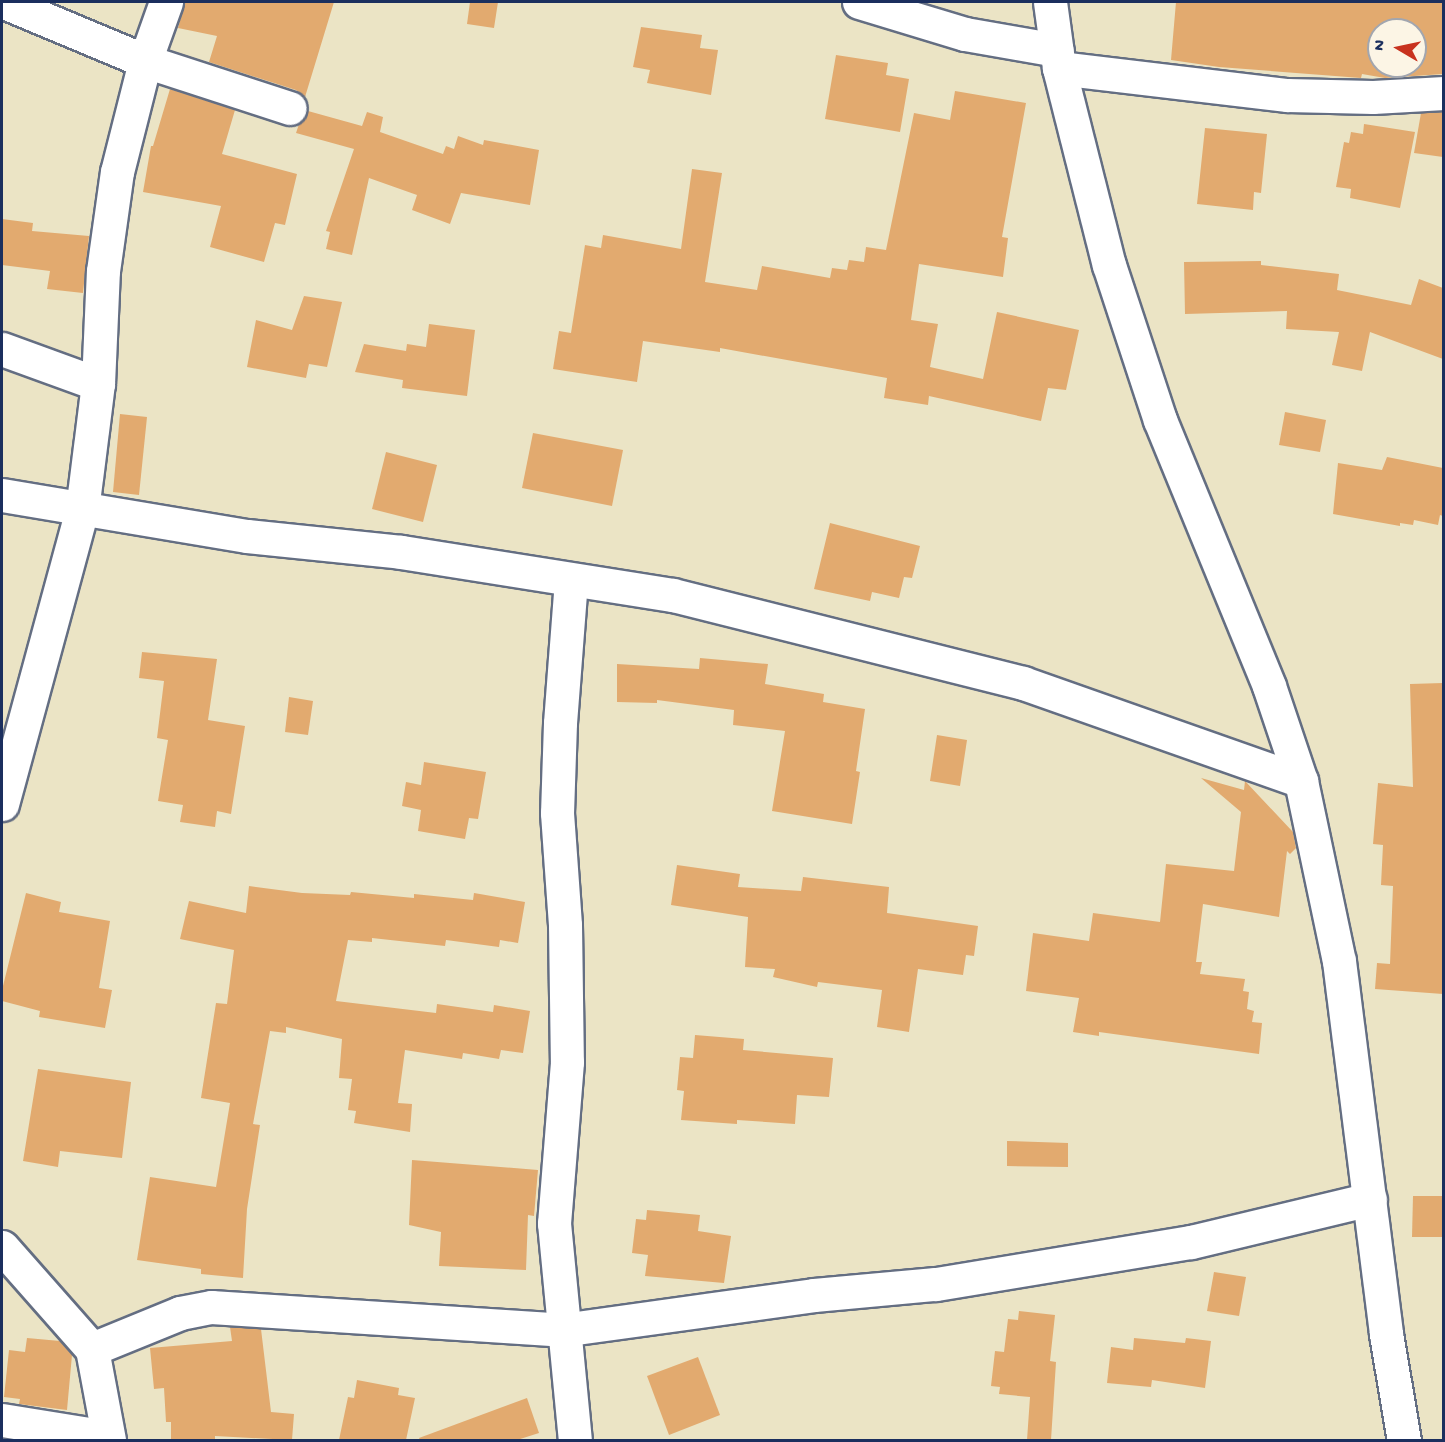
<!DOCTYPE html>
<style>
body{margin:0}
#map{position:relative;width:1445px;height:1442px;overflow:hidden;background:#ebe4c5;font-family:"Gochi Hand",sans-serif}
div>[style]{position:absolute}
.building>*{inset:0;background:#e2aa6f}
.roads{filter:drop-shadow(2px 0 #646e82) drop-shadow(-2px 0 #646e82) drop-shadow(0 2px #646e82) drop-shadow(0 -2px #646e82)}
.minor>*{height:33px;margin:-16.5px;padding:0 16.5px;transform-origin:16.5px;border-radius:16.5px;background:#fff}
span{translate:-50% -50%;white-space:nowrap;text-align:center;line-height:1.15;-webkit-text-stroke:6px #fcf5e5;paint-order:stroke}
.frame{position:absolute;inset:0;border:3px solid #1b2f5e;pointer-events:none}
.north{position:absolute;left:1367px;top:18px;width:60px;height:60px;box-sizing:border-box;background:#fcf5e5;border:2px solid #a2a6af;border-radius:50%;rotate:279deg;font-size:16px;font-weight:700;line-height:24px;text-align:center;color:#1b2f5e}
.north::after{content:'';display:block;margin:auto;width:21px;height:27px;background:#c8321e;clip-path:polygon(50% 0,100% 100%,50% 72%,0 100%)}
</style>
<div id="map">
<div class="building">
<i style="clip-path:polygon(185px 2px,334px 2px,305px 97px,296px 90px,209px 62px,217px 36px,178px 28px)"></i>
<i style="clip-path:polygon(470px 2px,498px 2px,494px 28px,467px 24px)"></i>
<i style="clip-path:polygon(evenodd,1176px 2px,1443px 2px,1443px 74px,1385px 78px,1362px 74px,1361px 78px,1219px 67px,1171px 60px,1176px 2px,1379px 30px,1415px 30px,1415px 66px,1379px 66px,1379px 30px)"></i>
<i style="clip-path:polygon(641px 27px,702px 35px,700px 48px,718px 50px,711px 95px,647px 83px,650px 70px,633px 67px)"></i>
<i style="clip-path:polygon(836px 55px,888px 63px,886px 75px,909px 79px,900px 132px,825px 119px)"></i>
<i style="clip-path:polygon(170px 89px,235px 110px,222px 154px,297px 174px,285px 225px,275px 223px,264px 262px,210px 247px,221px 206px,143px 192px,151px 146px,153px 146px)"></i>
<i style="clip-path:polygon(955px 91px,1026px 103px,1002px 237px,1008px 238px,1003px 277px,919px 264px,911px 320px,938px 324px,930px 367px,983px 379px,997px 312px,1079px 330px,1066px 390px,1048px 388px,1041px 421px,929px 396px,928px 405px,884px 398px,887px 378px,720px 348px,720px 352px,643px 341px,637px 382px,553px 369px,559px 331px,571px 333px,585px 245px,601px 248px,603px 235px,681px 249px,692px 169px,722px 173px,705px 282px,757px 290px,762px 266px,830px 278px,832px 268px,847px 270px,849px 260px,864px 262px,866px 247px,886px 250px,914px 113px,950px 120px)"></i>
<i style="clip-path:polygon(308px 111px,362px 126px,367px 112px,383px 117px,380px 132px,443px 154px,446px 146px,454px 149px,458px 136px,483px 145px,484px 140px,539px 150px,530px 205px,461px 193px,450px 224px,412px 210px,417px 195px,369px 178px,352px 255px,326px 249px,330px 232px,326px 231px,354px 149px,296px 133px,299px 124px)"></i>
<i style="clip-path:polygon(1443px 112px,1443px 157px,1414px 153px,1421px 113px)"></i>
<i style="clip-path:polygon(1364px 124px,1415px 132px,1400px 208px,1350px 198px,1351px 189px,1336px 187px,1344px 142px,1349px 143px,1351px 132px,1363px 134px)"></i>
<i style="clip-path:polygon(1205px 128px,1267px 134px,1261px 193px,1254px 192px,1253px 210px,1197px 204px)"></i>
<i style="clip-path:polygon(2px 219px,33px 223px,32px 231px,89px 236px,83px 293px,47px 289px,50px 271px,2px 265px)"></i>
<i style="clip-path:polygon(1261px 261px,1261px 265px,1339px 274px,1337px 290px,1411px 305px,1419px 279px,1443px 288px,1443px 359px,1370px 332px,1362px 371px,1332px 365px,1339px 332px,1286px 329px,1287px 311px,1185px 314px,1184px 262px)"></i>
<i style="clip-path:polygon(304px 296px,342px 302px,327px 367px,309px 364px,306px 378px,247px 367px,256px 320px,292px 330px)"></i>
<i style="clip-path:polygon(429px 324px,475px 330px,467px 396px,402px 388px,403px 380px,355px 372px,364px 344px,406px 351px,407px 344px,426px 347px)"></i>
<i style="clip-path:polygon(1285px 412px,1326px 420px,1320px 452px,1279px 445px)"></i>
<i style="clip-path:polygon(120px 414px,147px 417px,139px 495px,113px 492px)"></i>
<i style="clip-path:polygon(533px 433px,623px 450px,612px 506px,522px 488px)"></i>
<i style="clip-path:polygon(386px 452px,437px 465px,423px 522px,372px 509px)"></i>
<i style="clip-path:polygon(1387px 457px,1443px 468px,1443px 516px,1440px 515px,1438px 525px,1414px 520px,1413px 525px,1400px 523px,1400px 526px,1333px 514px,1338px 463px,1382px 470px)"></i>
<i style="clip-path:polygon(830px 523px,920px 546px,912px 578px,904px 577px,899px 598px,872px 592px,870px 601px,814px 589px)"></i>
<i style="clip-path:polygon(142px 652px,217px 659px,208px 720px,245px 726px,231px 814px,217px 811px,215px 827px,180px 822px,183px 805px,158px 801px,168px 740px,157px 738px,164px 681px,139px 678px)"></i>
<i style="clip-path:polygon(700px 658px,768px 664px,765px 684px,824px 694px,823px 702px,865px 709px,856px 771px,860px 772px,852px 824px,772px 811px,785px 731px,733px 725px,734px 710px,657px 700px,657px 703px,617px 702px,617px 664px,699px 669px)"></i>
<i style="clip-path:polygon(1443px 683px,1443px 994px,1375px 989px,1377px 963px,1390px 964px,1393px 886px,1381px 885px,1383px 845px,1373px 844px,1378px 783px,1413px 787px,1410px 684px)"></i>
<i style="clip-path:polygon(289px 697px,313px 701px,308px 735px,285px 732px)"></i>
<i style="clip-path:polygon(937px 735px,967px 740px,960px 786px,930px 781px)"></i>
<i style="clip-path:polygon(424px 762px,486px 772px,478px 819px,469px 818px,465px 839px,418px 831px,421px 810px,402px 806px,406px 782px,421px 785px)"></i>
<i style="clip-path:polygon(1201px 778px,1244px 790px,1245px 781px,1293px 832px,1296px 848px,1290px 854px,1287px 851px,1279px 917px,1203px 904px,1196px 962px,1202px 962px,1200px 974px,1245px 979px,1243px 991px,1249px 992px,1247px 1009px,1254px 1011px,1252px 1022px,1262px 1023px,1259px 1054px,1099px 1032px,1099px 1036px,1073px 1032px,1079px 998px,1026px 991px,1033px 933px,1089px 941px,1093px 913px,1160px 922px,1166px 864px,1234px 871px,1241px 812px)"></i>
<i style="clip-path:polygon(677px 865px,740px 874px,738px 887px,801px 891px,803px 877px,889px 887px,887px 913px,978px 926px,974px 956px,966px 955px,963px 975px,918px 969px,909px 1032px,877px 1027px,882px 990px,818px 982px,817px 987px,773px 977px,775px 969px,745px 967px,748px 917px,671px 905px)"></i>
<i style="clip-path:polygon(249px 886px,302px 893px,350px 895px,351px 892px,414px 898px,414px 894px,473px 900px,474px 893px,525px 902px,518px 943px,500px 940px,499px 947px,446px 940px,445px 946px,372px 938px,372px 942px,348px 940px,336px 1001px,436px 1013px,437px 1004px,493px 1012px,494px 1005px,530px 1011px,523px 1053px,501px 1050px,499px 1059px,463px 1053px,462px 1059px,405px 1050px,398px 1103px,412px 1104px,410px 1132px,354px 1123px,356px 1111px,348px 1110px,352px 1079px,339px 1078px,342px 1039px,286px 1027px,286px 1033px,270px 1031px,253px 1124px,260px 1125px,247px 1209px,243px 1278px,201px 1274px,201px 1269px,137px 1260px,150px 1177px,216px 1187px,230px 1103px,201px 1098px,216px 1003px,227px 1004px,234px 950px,180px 939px,189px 901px,246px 913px)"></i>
<i style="clip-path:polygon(26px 893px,61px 902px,59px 912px,110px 921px,99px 988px,112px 990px,105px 1028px,39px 1017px,40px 1011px,2px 1001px,2px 990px)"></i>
<i style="clip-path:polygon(695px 1035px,744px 1039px,743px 1050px,833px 1058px,829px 1097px,797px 1095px,795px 1124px,737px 1120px,737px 1124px,681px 1120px,684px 1091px,677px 1090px,680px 1057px,693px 1058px)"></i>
<i style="clip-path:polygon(38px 1069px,131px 1082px,122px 1158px,60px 1151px,58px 1167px,23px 1161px)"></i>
<i style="clip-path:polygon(1007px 1141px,1068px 1143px,1068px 1167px,1007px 1166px)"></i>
<i style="clip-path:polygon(412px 1160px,538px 1170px,534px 1216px,528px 1215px,526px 1270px,439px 1266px,441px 1232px,409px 1225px)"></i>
<i style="clip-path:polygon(1413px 1196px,1443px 1196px,1443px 1237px,1412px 1237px)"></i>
<i style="clip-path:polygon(647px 1210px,700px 1215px,698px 1231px,731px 1236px,724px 1283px,645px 1276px,648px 1255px,632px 1253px,636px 1219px,646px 1220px)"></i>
<i style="clip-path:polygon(1214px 1272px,1246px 1277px,1239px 1316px,1207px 1311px)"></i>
<i style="clip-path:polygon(1019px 1311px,1055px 1315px,1050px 1361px,1056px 1362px,1051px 1440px,1027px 1440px,1030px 1397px,999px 1394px,1000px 1387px,991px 1386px,995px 1351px,1004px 1352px,1008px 1319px,1018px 1320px)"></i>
<i style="clip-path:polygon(230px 1327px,261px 1329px,271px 1412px,294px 1414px,292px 1440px,215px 1436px,215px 1440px,171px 1440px,171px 1422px,166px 1422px,164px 1388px,154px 1389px,150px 1348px,232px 1341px)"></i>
<i style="clip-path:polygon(27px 1338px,60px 1341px,72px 1355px,67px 1410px,19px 1404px,20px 1399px,4px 1397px,9px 1350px,25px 1352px)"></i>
<i style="clip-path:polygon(1134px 1338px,1185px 1343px,1186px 1338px,1211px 1341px,1205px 1388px,1152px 1380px,1151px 1387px,1107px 1383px,1111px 1347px,1133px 1350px)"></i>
<i style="clip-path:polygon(698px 1357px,720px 1415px,669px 1435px,647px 1376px)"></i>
<i style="clip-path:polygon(357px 1380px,399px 1388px,398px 1395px,415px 1398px,406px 1440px,339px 1440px,348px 1397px,354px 1398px)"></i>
<i style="clip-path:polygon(527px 1398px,539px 1433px,517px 1440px,420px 1440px,419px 1438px)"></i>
</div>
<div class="roads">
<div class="minor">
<i style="left:4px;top:2px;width:153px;rotate:22.7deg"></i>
<i style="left:145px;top:61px;width:152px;rotate:18deg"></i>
<i style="left:859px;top:2px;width:111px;rotate:16.8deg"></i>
<i style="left:965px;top:34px;width:93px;rotate:9.9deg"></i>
<i style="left:1050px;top:2px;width:67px;rotate:82.2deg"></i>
<i style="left:1059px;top:68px;width:203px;rotate:75.8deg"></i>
<i style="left:1109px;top:265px;width:163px;rotate:71.8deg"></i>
<i style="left:1160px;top:420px;width:287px;rotate:67.7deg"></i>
<i style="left:1269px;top:686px;width:100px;rotate:71.4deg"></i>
<i style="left:1301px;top:781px;width:184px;rotate:78.1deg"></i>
<i style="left:1339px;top:961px;width:376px;rotate:82.8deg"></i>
<i style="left:1386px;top:1334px;width:108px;rotate:80.4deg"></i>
<i style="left:1059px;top:68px;width:230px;rotate:6.8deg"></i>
<i style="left:1287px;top:95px;width:86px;rotate:1.3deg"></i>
<i style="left:1373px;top:97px;width:71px;rotate:-3.2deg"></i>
<i style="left:2px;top:349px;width:102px;rotate:20deg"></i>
<i style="left:2px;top:495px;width:248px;rotate:9.5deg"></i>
<i style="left:247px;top:536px;width:155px;rotate:5.9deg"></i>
<i style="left:401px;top:552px;width:275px;rotate:9deg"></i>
<i style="left:673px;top:595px;width:361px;rotate:14.1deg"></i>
<i style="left:1023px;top:683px;width:295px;rotate:19.4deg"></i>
<i style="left:571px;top:580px;width:143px;rotate:94.4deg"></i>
<i style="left:560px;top:723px;width:90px;rotate:91.9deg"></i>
<i style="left:557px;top:813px;width:112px;rotate:85.9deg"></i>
<i style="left:565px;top:925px;width:137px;rotate:89.2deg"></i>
<i style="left:567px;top:1062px;width:162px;rotate:94.6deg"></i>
<i style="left:554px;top:1223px;width:218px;rotate:84.5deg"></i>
<i style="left:2px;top:804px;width:305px;rotate:-74.8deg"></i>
<i style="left:82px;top:510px;width:127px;rotate:-82.8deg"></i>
<i style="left:98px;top:384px;width:113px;rotate:-87.5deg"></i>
<i style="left:103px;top:271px;width:100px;rotate:-82deg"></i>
<i style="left:117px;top:172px;width:114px;rotate:-75.8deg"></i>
<i style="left:145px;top:61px;width:63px;rotate:-70.4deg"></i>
<i style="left:2px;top:1247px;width:136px;rotate:48.6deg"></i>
<i style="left:92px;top:1349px;width:93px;rotate:79.4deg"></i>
<i style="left:92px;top:1349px;width:95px;rotate:-22.2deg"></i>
<i style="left:180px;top:1313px;width:32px;rotate:-11deg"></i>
<i style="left:211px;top:1307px;width:352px;rotate:3.7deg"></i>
<i style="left:562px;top:1330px;width:254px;rotate:-7.9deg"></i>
<i style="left:814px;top:1295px;width:122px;rotate:-5.2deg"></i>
<i style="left:936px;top:1284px;width:258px;rotate:-9.4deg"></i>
<i style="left:1191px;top:1242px;width:184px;rotate:-13.5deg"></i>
<i style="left:2px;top:1420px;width:107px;rotate:9.1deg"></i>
</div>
</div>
<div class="frame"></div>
<div class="north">N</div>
</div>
